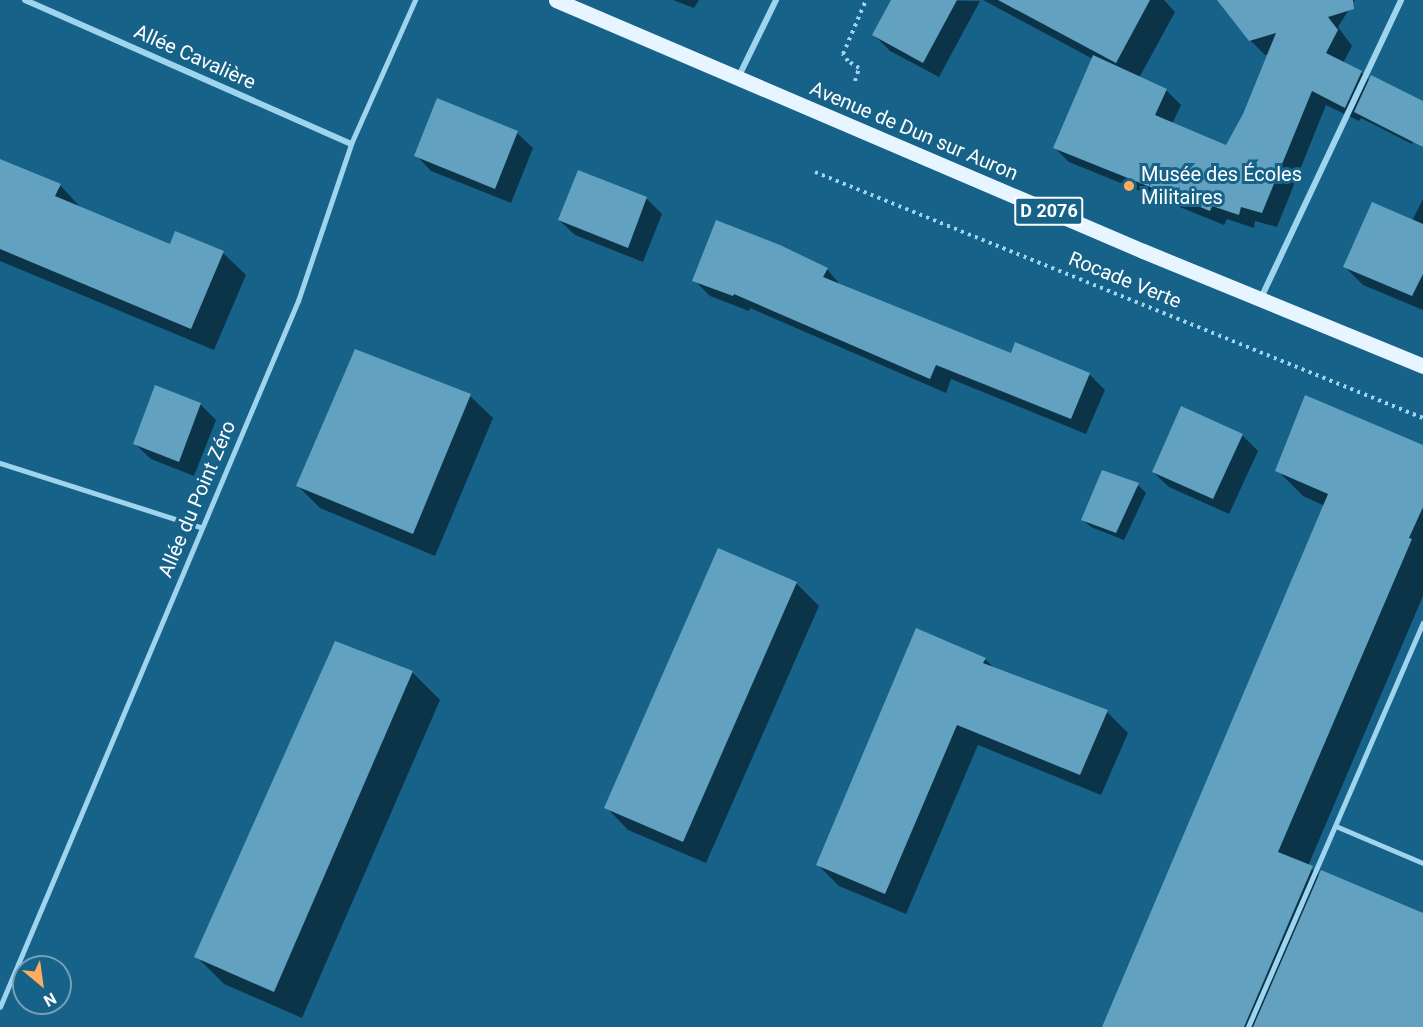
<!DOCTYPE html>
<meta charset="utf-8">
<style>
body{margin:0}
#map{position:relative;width:1423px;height:1027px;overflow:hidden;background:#176289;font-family:Roboto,sans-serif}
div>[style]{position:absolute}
.shadow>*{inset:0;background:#0007}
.building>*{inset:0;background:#62a1c0}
.path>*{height:4px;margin-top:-2px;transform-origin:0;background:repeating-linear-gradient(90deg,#9fd4ee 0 3px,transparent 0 7.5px)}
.service>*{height:4.5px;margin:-2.25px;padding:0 2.25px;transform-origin:2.25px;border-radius:2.25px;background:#9fd4ee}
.minor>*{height:6px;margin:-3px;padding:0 3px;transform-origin:3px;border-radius:3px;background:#9fd4ee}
.primary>*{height:15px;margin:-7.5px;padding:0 7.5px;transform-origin:7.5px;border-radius:7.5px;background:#e6f5ff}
.dots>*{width:16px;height:16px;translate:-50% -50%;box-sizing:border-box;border:3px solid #176289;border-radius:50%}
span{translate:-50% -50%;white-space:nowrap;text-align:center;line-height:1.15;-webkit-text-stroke:6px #176289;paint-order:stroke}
.shield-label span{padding:2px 4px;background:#176289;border:2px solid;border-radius:4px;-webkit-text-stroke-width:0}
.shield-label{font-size:18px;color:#fff;font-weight:700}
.street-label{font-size:20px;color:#fff}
.poi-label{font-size:20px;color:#fff}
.left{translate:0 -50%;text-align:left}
.north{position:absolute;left:12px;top:955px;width:60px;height:60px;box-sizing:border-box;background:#176289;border:2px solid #74a1b8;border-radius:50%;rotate:151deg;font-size:16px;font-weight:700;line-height:24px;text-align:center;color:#fff}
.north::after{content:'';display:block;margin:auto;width:21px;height:27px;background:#ffac5c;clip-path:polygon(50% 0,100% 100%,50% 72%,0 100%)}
</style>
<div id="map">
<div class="shadow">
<i style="clip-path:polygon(673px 0,699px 0,694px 8px)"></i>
<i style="clip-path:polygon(893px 0,980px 1px,939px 77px,890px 51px,874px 35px)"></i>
<i style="clip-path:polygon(983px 0,1164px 0,1175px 12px,1139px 78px,1166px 90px,1181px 105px,1172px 124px,1227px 147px,1244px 115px,1269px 54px,1265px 55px,1250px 40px,1219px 0,1355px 0,1338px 27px,1352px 46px,1343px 63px,1361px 72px,1370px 81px,1423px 104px,1423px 123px,1412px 144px,1361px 118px,1359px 121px,1326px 105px,1277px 227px,1255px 221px,1254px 228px,1227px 219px,1224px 225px,1069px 162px,1055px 148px,1093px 59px)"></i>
<i style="clip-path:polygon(517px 133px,533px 148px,511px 203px,431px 171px,416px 155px)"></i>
<i style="clip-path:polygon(579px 171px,647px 199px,662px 214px,643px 262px,575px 235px,559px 220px)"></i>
<i style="clip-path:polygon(0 182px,60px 185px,82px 209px,170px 246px,223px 253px,246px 275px,214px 350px,0 261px)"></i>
<i style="clip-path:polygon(1423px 199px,1423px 310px,1363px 285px,1344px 266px,1412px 221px)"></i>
<i style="clip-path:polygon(827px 269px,842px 287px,1012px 355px,1089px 374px,1105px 390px,1086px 434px,951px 379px,946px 393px,750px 308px,749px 311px,710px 296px,694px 280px)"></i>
<i style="clip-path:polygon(356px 351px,470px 396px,493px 418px,435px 556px,320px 508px,298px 486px)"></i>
<i style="clip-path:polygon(200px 404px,216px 420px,194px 476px,151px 459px,135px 444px)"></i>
<i style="clip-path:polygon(1242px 435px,1258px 451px,1229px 514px,1169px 487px,1153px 472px)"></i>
<i style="clip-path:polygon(1423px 447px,1423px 596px,1308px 866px,1320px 876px,1423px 914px,1423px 1027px,1103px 1027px,1325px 506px,1303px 496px,1277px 470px)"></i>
<i style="clip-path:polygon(1138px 485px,1146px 493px,1124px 540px,1091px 527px,1083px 520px)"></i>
<i style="clip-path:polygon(796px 583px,819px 606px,706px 863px,628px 830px,606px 807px)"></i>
<i style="clip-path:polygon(336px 643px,412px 672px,440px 700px,302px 1018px,224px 984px,196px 956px)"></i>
<i style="clip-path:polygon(985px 659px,995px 669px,1107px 712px,1128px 733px,1101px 795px,978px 745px,906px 914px,839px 886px,818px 865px)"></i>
</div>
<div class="building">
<i style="clip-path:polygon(891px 0,957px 0,923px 63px,872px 35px)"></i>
<i style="clip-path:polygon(998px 0,1150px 0,1116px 63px)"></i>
<i style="clip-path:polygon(1217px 0,1353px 0,1354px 9px,1328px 17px,1338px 30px,1326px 53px,1362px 71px,1345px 108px,1312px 91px,1262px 213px,1241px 207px,1239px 215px,1212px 206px,1210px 211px,1053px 148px,1093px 55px,1167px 89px,1155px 115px,1226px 145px,1243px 114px,1276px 33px,1249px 41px)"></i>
<i style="clip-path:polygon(1371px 75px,1423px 101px,1423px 147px,1354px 112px)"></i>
<i style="clip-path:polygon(437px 98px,518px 131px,495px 189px,414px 156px)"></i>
<i style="clip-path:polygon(0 159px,61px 184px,55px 196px,170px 244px,175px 231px,224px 251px,191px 329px,0 249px)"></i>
<i style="clip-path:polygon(578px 170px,647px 197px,628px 248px,558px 220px)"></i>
<i style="clip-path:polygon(1372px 202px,1423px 224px,1423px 274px,1412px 296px,1343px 267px)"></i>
<i style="clip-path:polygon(716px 220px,780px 245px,828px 268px,823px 277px,1011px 353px,1015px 342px,1090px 373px,1071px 419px,936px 365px,930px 379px,734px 294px,733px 296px,692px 281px)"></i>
<i style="clip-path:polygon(355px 349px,471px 394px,413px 534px,296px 486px)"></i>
<i style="clip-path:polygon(155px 385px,201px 403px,179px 462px,133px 444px)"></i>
<i style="clip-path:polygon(1305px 395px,1423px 445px,1423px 507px,1409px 538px,1412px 539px,1278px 852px,1313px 866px,1244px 1027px,1102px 1027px,1328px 494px,1275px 471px)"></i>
<i style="clip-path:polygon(1181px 406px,1243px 434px,1213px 499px,1152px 472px)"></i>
<i style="clip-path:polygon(1102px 470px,1139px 483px,1116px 533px,1081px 520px)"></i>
<i style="clip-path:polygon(718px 548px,797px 582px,683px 842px,604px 808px)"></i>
<i style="clip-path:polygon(916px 628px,986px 658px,983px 663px,1108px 710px,1080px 775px,957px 725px,885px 894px,816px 865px)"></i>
<i style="clip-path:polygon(335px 641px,413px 671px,274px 992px,194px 957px)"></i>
<i style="clip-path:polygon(1321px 870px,1423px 913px,1423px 1027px,1253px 1027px)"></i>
</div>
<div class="path">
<i style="left:855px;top:81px;width:14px;rotate:-73deg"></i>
<i style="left:859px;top:68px;width:13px;rotate:-148deg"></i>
<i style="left:848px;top:61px;width:9px;rotate:-126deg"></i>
<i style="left:843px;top:54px;width:59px;rotate:-66.9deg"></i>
<i style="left:815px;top:172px;width:656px;rotate:22.03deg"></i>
</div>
<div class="service">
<i style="left:0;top:463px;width:211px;rotate:17.7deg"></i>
<i style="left:1336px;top:826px;width:95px;rotate:23deg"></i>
<i style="left:0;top:1007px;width:766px;rotate:-67.12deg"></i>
<i style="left:298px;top:301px;width:166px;rotate:-71.3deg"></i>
<i style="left:351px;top:144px;width:158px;rotate:-66deg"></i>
<i style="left:1248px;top:1027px;width:440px;rotate:-66.6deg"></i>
</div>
<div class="minor">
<i style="left:25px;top:0;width:356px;rotate:23.8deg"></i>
<i style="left:738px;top:78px;width:87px;rotate:-64deg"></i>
<i style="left:1261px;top:298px;width:329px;rotate:-64.8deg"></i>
</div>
<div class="primary">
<i style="left:556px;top:0;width:638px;rotate:23.15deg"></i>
<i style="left:1143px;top:251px;width:303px;rotate:22.3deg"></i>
</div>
<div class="dots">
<i style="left:1129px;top:186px;background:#ffac5c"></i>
</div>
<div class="shield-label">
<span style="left:1049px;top:211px">D 2076</span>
</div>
<div class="street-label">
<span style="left:195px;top:57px;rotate:24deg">Allée Cavalière</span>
<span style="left:914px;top:131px;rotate:23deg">Avenue de Dun sur Auron</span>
<span style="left:1125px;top:280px;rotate:22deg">Rocade Verte</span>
<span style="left:197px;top:499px;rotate:-67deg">Allée du Point Zéro</span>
</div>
<div class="poi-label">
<span class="left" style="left:1141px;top:186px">Musée des Écoles<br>Militaires</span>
</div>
<div class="north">N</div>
</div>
